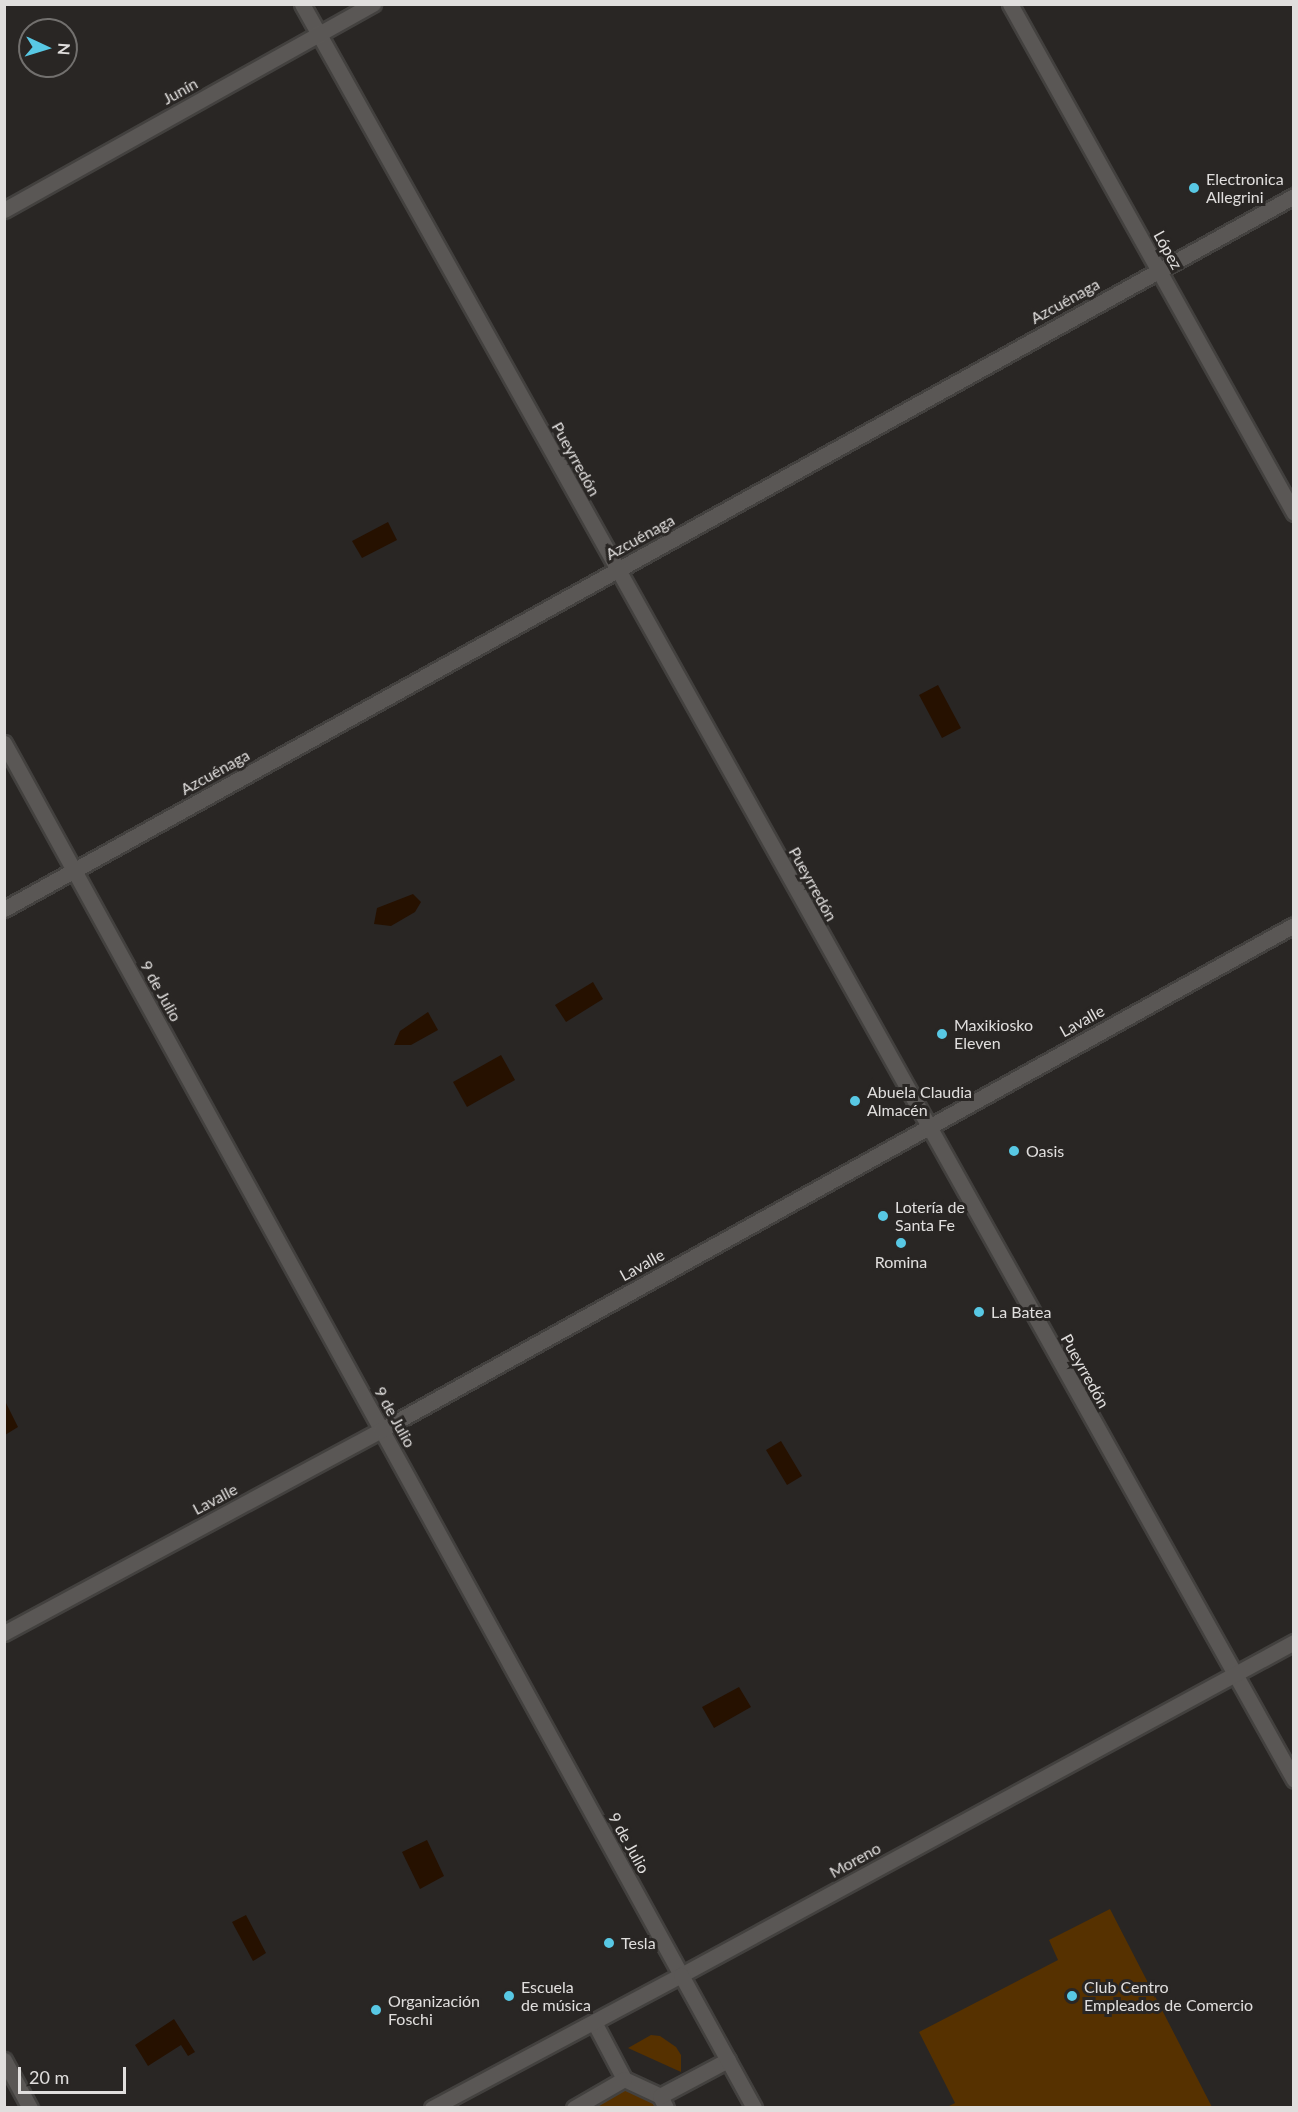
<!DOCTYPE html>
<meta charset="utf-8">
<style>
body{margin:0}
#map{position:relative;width:1298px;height:2112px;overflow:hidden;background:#292624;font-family:Lato,sans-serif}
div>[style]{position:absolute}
.green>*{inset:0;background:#563100}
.water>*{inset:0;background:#261100}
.roads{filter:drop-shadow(2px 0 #43413f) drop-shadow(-2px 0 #43413f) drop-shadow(0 2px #43413f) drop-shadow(0 -2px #43413f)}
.service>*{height:15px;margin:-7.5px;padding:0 7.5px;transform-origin:7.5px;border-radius:7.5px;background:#5a5755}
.minor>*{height:15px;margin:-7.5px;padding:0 7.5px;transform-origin:7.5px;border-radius:7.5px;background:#5a5755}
.secondary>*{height:15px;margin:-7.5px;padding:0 7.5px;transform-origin:7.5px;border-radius:7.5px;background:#5a5755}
.dots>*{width:16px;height:16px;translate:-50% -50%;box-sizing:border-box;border:3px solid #292624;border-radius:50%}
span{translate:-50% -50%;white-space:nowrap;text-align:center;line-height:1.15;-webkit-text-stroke:6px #292624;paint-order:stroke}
.street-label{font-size:16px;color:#e0dedd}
.poi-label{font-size:16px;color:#e0dedd}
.left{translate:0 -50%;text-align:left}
.frame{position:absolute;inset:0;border:6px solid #e0dedd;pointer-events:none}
.north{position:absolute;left:18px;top:18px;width:60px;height:60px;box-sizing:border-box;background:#292624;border:2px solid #72706e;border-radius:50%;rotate:94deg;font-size:16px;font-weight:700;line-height:24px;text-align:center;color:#e0dedd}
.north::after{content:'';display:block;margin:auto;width:21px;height:27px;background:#58c8e4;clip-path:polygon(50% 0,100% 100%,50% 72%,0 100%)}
.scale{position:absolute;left:18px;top:2067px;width:108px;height:27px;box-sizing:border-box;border:3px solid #e0dedd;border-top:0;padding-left:8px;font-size:18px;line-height:21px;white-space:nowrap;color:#e0dedd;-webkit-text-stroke:4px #292624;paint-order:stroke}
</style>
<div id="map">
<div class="green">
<i style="clip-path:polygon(1110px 1909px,1212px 2107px,947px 2107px,955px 2103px,919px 2032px,1058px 1960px,1049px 1940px)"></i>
<i style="clip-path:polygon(651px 2035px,660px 2036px,676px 2047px,681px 2055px,681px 2072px,628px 2048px)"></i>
<i style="clip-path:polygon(624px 2079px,666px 2108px,574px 2108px)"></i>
</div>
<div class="water">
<i style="clip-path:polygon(388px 522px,397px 540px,362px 558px,352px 541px)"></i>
<i style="clip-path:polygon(938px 685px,961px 728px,942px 738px,919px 695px)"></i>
<i style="clip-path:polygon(413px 894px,421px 902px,415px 912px,391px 926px,374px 924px,377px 908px)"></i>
<i style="clip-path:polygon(593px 982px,603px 999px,566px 1022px,555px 1005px)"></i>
<i style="clip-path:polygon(428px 1012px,438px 1030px,411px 1045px,394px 1045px,400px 1031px)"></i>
<i style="clip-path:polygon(501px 1055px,515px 1080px,467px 1107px,453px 1082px)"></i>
<i style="clip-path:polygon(5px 1401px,18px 1427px,5px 1435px,4px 1435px)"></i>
<i style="clip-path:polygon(781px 1441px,802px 1476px,787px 1485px,766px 1450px)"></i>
<i style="clip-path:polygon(739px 1687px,751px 1707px,714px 1728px,702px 1707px)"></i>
<i style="clip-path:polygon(427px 1840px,444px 1876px,420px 1889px,402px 1852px)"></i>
<i style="clip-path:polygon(246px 1915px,266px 1953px,253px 1961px,232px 1922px)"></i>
<i style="clip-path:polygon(174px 2019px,195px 2052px,188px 2056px,181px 2045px,148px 2066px,135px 2045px)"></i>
</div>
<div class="roads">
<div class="service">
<i style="left:594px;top:2022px;width:64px;rotate:62.2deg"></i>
<i style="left:624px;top:2079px;width:40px;rotate:25deg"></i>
<i style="left:660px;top:2096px;width:13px;rotate:63deg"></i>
<i style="left:660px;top:2096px;width:77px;rotate:-27.9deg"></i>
<i style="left:574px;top:2108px;width:58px;rotate:-30.1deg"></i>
</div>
<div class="minor">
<i style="left:302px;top:4px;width:2034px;rotate:60.81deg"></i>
<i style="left:1010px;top:4px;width:583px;rotate:60.84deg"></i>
<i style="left:4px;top:210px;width:423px;rotate:-29.2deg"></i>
<i style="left:4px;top:743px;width:1406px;rotate:61.21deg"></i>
<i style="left:681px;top:1975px;width:698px;rotate:-28.51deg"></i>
<i style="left:4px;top:909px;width:1474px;rotate:-28.93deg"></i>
<i style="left:4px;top:1633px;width:428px;rotate:-28.3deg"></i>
<i style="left:381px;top:1430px;width:1043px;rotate:-28.95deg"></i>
</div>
<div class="secondary">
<i style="left:4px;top:2060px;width:55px;rotate:61.6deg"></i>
<i style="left:432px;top:2108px;width:282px;rotate:-28.1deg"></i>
<i style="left:681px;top:1975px;width:152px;rotate:61.2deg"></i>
</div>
</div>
<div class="dots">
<i style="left:1194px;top:188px;background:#58c8e4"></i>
<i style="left:942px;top:1034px;background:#58c8e4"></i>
<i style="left:855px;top:1101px;background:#58c8e4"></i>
<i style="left:1014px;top:1151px;background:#58c8e4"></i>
<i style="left:883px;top:1216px;background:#58c8e4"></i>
<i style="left:901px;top:1243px;background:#58c8e4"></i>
<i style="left:979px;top:1312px;background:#58c8e4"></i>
<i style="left:609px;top:1943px;background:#58c8e4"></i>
<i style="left:509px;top:1996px;background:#58c8e4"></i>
<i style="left:1072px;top:1996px;background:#58c8e4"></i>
<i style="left:376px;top:2010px;background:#58c8e4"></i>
</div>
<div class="street-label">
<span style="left:180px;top:91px;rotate:-29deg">Junín</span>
<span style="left:1168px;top:250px;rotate:61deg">López</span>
<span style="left:1065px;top:301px;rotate:-29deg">Azcuénaga</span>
<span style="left:576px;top:459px;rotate:61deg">Pueyrredón</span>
<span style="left:640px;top:537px;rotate:-29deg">Azcuénaga</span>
<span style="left:215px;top:772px;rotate:-29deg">Azcuénaga</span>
<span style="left:813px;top:884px;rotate:61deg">Pueyrredón</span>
<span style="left:161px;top:991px;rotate:61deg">9 de Julio</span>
<span style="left:1082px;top:1021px;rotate:-29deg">Lavalle</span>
<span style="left:642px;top:1265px;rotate:-29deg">Lavalle</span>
<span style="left:1085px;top:1371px;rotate:61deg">Pueyrredón</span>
<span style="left:395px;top:1417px;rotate:61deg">9 de Julio</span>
<span style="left:215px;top:1499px;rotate:-28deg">Lavalle</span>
<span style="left:629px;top:1843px;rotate:61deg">9 de Julio</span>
<span style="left:855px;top:1860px;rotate:-29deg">Moreno</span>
</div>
<div class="poi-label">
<span class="left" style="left:1206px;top:188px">Electronica<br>Allegrini</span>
<span class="left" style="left:954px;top:1034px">Maxikiosko<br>Eleven</span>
<span class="left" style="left:867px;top:1101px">Abuela Claudia<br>Almacén</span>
<span class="left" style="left:1026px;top:1151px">Oasis</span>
<span class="left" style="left:895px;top:1216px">Lotería de<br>Santa Fe</span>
<span style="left:901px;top:1262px">Romina</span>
<span class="left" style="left:991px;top:1312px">La Batea</span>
<span class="left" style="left:621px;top:1943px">Tesla</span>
<span class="left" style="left:521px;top:1996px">Escuela<br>de música</span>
<span class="left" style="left:1084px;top:1996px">Club Centro<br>Empleados de Comercio</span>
<span class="left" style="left:388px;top:2010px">Organización<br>Foschi</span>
</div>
<div class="frame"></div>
<div class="north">N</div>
<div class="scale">20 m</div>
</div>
